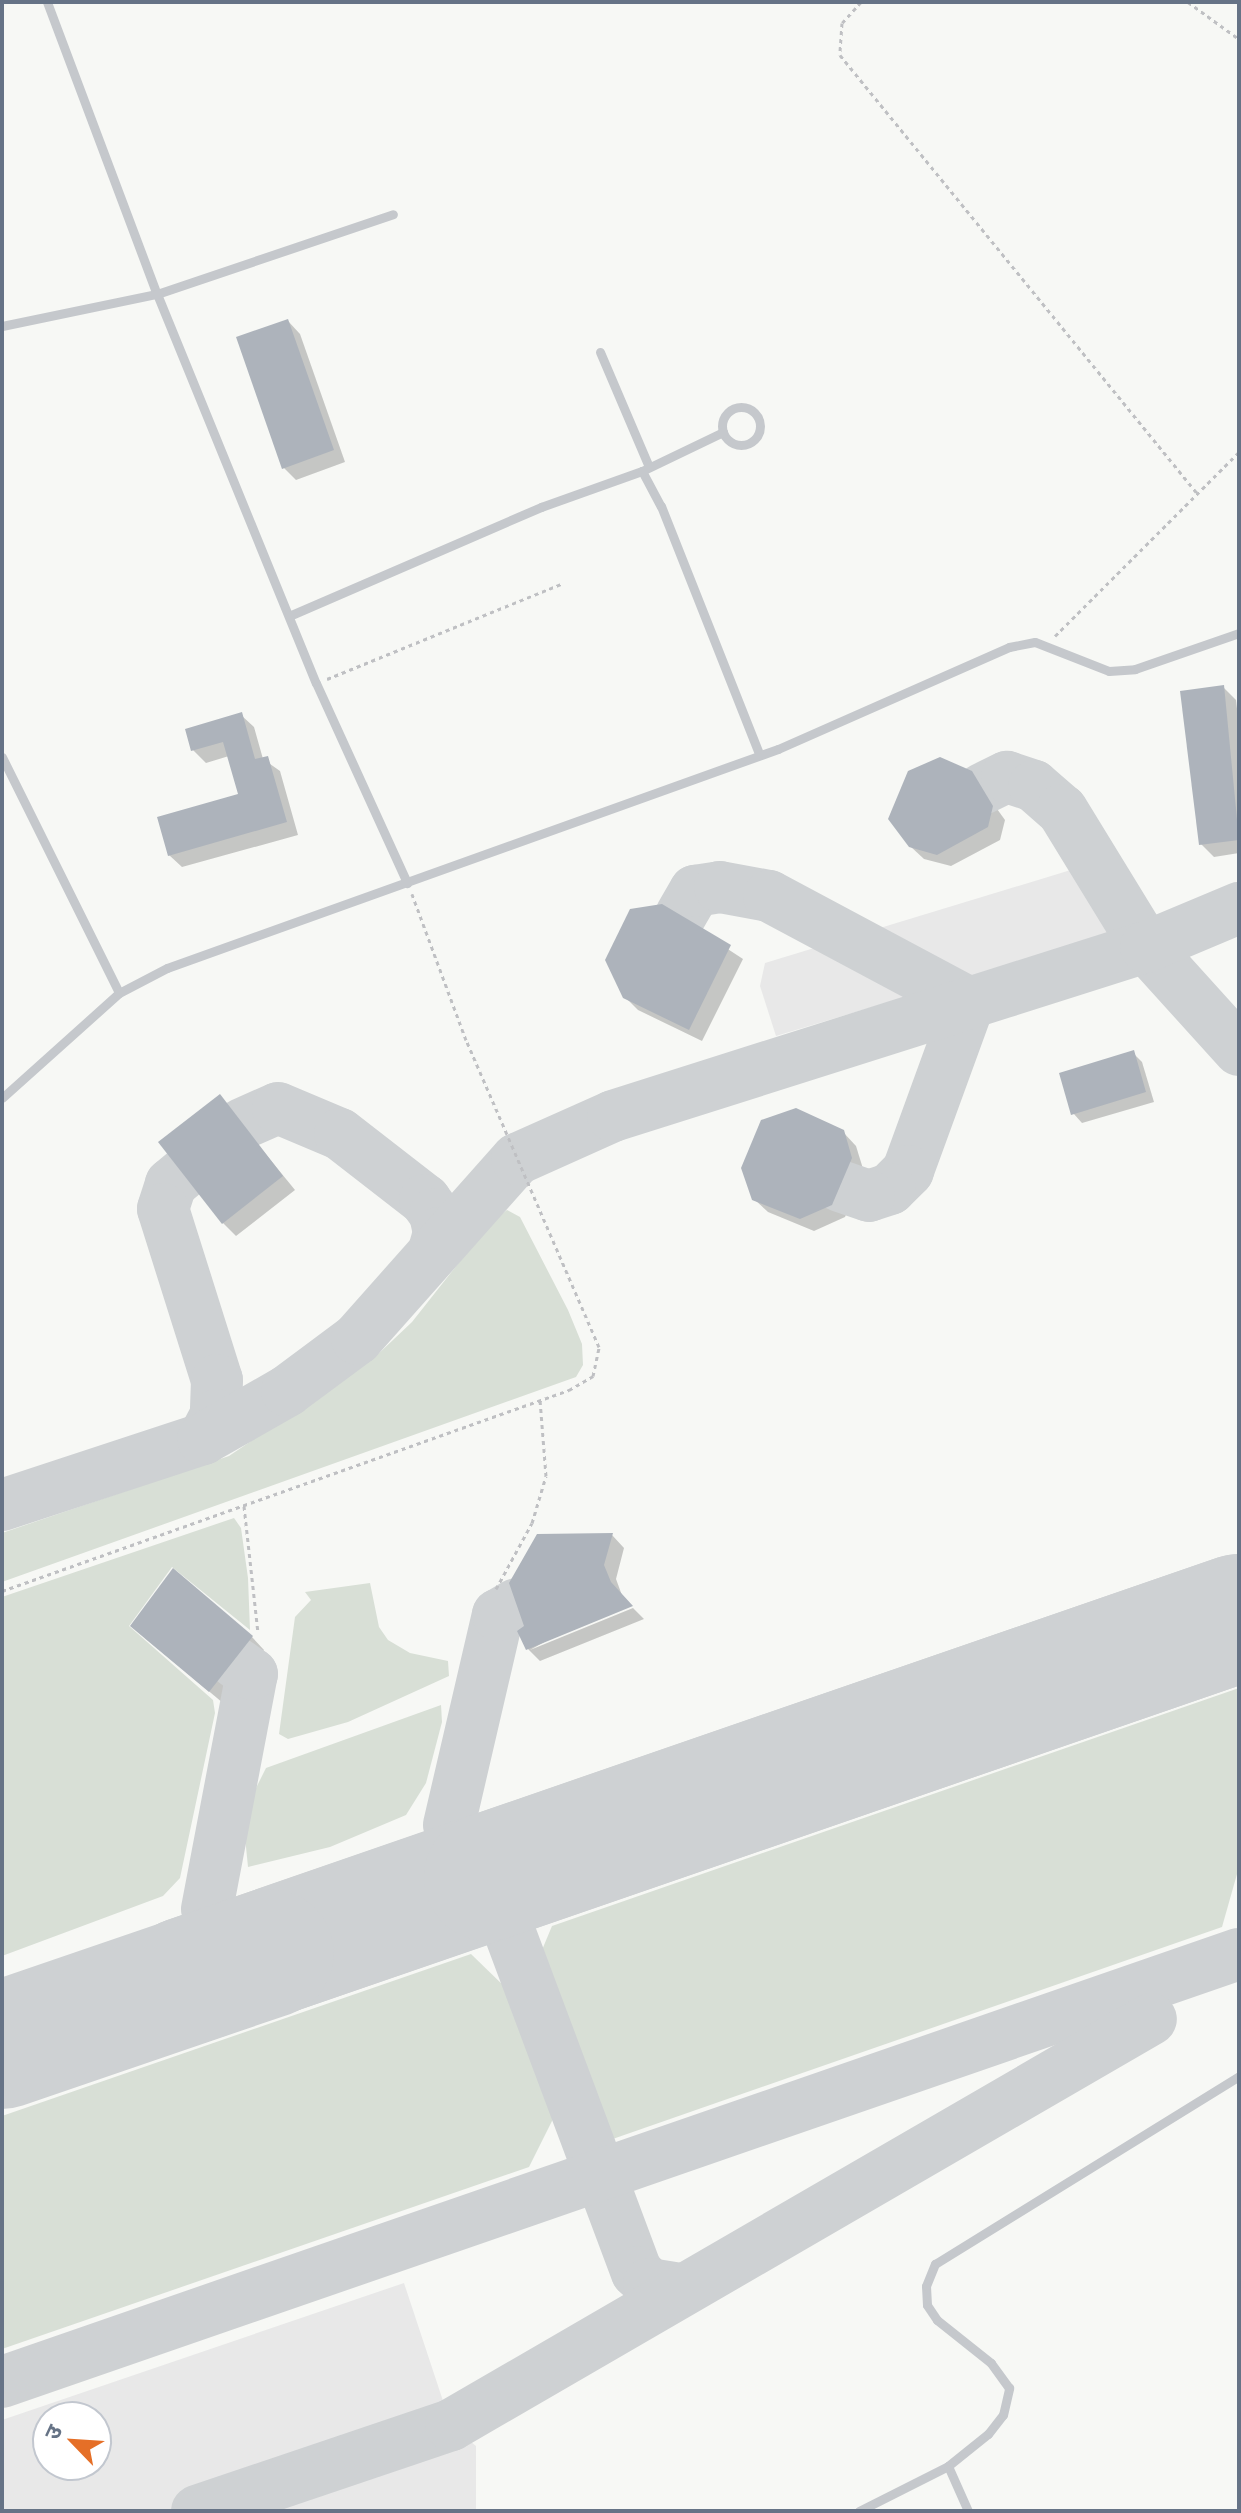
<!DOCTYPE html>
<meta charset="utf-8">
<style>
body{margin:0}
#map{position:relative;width:1241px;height:2513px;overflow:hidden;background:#f7f8f5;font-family:"Noto Sans","Noto Sans Devanagari",sans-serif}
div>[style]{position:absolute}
.built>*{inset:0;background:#e8e8e8}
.green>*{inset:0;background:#d8dfd6}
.shadow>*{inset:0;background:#0003}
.taxiway>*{height:52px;margin:-26px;padding:0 26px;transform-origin:26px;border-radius:26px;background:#ced1d3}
.runway>*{height:128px;margin:-64px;padding:0 64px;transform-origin:64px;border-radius:64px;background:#ced1d3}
.building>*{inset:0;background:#adb3bb}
.path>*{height:3px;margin-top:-1.5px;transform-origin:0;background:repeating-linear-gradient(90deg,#bfc0c3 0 4px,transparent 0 8px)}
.service>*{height:9px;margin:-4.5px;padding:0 4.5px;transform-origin:4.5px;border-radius:4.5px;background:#c5c8cc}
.service>.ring{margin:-4.5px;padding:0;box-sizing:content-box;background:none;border:9px solid #c5c8cc;border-radius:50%}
span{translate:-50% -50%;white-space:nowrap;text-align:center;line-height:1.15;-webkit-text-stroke:8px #fff;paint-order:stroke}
.frame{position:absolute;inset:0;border:4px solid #667386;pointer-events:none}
.north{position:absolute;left:32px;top:2401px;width:80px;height:80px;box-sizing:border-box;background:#fff;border:2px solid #c2c7cf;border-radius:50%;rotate:295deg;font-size:22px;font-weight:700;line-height:32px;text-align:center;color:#667386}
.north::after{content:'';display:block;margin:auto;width:28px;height:36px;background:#e56f27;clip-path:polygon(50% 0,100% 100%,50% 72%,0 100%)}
</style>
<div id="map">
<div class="built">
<i style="clip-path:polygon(1074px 869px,1118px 933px,776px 1036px,760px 986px,765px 963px)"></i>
<i style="clip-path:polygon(evenodd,404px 2283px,451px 2425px,476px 2446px,476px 2511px,2px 2511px,2px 2420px,404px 2283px,48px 2417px,96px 2417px,96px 2465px,48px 2465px,48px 2417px)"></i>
</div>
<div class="green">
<i style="clip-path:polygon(507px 1210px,520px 1217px,568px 1310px,582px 1344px,583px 1365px,576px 1377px,2px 1582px,2px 1533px,229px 1456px,375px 1357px,412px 1322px,491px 1222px)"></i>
<i style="clip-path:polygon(234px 1518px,241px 1528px,248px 1578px,250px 1630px,172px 1567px,129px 1626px,213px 1700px,215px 1713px,180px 1878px,163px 1896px,2px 1956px,2px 1597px)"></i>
<i style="clip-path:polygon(370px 1583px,379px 1627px,388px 1640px,410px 1653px,448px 1661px,449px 1676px,348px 1722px,288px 1739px,279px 1734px,295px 1617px,311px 1600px,305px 1592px)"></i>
<i style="clip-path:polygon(1239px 1688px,1239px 1867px,1222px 1927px,607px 2141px,542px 1950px,552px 1926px)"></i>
<i style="clip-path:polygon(441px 1705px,442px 1722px,426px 1783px,406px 1815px,330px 1847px,248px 1867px,245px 1837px,253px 1794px,266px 1768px)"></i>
<i style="clip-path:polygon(471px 1954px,507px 1989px,555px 2115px,529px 2167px,2px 2349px,2px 2116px)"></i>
</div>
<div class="shadow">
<i style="clip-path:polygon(288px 321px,300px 334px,345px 462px,296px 480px,283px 467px)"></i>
<i style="clip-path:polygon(1223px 687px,1236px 700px,1239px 726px,1239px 853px,1214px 857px,1201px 844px)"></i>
<i style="clip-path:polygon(241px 715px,254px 727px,263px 759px,280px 771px,298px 835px,182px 867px,169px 855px,240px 796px,229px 756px,206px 763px,193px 750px)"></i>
<i style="clip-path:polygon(971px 773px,1005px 820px,1000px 840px,951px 866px,924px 859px,910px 846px)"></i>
<i style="clip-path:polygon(662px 906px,743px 959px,702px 1041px,638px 1010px,625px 997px)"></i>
<i style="clip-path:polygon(1133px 1053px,1142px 1062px,1154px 1102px,1082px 1123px,1073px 1113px)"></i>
<i style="clip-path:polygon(219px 1097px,295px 1190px,236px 1236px,223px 1223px)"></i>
<i style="clip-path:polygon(843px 1132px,856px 1146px,864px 1172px,845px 1217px,814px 1231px,768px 1212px,754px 1199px)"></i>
<i style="clip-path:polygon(612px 1535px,624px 1548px,616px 1579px,623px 1598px,530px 1650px,633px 1608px,644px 1619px,540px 1661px,527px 1648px)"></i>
<i style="clip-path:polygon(252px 1637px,264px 1650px,223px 1703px,145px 1638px)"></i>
</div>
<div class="taxiway">
<i style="left:982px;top:789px;width:28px;rotate:-26deg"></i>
<i style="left:1007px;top:777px;width:28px;rotate:18deg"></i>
<i style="left:1034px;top:786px;width:37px;rotate:41deg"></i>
<i style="left:1062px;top:810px;width:161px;rotate:58.5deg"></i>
<i style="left:1146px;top:947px;width:139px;rotate:47.9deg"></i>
<i style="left:681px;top:915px;width:28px;rotate:-60deg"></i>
<i style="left:695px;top:891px;width:25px;rotate:-9deg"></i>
<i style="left:720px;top:887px;width:50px;rotate:10.4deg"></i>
<i style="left:769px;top:896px;width:227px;rotate:28.1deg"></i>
<i style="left:969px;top:1003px;width:179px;rotate:110deg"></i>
<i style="left:908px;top:1171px;width:25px;rotate:135deg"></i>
<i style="left:890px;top:1189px;width:22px;rotate:162deg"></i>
<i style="left:869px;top:1196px;width:31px;rotate:-161deg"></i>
<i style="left:242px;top:1124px;width:39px;rotate:-24deg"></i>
<i style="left:278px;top:1108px;width:67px;rotate:22.8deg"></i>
<i style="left:340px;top:1134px;width:108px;rotate:37.8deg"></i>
<i style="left:425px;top:1200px;width:17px;rotate:54deg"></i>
<i style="left:435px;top:1214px;width:19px;rotate:78deg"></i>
<i style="left:439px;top:1233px;width:19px;rotate:106deg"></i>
<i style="left:183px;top:1174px;width:16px;rotate:140deg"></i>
<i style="left:171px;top:1184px;width:26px;rotate:108deg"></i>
<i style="left:163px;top:1209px;width:179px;rotate:72.5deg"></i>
<i style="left:217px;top:1380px;width:35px;rotate:92deg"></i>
<i style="left:216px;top:1415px;width:27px;rotate:118deg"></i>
<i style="left:2px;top:1505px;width:212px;rotate:-18.2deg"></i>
<i style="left:203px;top:1439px;width:97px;rotate:-29.7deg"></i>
<i style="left:287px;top:1391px;width:87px;rotate:-36.6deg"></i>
<i style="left:357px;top:1339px;width:241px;rotate:-48.4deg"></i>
<i style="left:517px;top:1159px;width:105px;rotate:-24.1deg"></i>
<i style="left:613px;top:1116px;width:559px;rotate:-17.59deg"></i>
<i style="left:1146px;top:947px;width:101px;rotate:-22.8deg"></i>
<i style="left:449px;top:1825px;width:216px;rotate:-76.9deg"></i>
<i style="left:498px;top:1615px;width:21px;rotate:-31deg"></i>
<i style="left:489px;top:1877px;width:422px;rotate:69.5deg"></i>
<i style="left:637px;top:2272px;width:17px;rotate:45deg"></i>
<i style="left:649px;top:2284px;width:33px;rotate:9deg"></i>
<i style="left:207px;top:1909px;width:239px;rotate:-79.2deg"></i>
<i style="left:252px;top:1674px;width:21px;rotate:-145deg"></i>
<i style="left:2px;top:2382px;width:1309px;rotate:-19.09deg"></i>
<i style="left:197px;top:2511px;width:268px;rotate:-18.7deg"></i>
<i style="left:451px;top:2425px;width:809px;rotate:-30.11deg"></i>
</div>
<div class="runway">
<i style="left:1239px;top:1618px;width:793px;rotate:160.95deg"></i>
<i style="left:489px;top:1877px;width:319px;rotate:161deg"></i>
<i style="left:187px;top:1981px;width:318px;rotate:-19.1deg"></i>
<i style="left:488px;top:1877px;width:794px;rotate:-19.03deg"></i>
<i style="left:2px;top:2045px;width:283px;rotate:-18.9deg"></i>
</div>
<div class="building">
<i style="clip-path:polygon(288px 319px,334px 450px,282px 469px,236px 337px)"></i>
<i style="clip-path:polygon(1224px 685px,1239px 840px,1199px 845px,1180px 691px)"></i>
<i style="clip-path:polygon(242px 712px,255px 759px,268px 756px,287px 822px,168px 856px,157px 817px,238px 794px,223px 742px,191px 751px,185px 729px)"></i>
<i style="clip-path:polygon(940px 757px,972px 771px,993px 806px,988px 827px,937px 855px,909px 847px,888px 819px,908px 771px)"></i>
<i style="clip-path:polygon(662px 904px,731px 945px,689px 1030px,623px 998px,605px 960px,630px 909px)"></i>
<i style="clip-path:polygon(1134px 1050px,1146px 1092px,1071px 1115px,1059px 1073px)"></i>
<i style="clip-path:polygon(220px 1094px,283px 1176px,222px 1224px,158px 1142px)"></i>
<i style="clip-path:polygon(796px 1108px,844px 1130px,852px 1158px,832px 1205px,800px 1219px,752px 1200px,741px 1168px,761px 1120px)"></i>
<i style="clip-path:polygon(613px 1533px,604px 1565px,611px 1582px,633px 1606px,526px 1650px,517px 1631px,524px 1626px,509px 1583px,537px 1534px)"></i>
<i style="clip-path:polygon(173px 1568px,253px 1636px,209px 1692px,130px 1626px)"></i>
</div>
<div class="path">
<i style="left:861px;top:2px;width:28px;rotate:132deg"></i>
<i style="left:842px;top:23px;width:32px;rotate:94deg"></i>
<i style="left:840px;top:55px;width:565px;rotate:50.82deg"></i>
<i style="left:1188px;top:2px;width:63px;rotate:36deg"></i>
<i style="left:1055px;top:636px;width:260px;rotate:-45deg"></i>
<i style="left:327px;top:679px;width:255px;rotate:-22.1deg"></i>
<i style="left:244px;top:1506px;width:127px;rotate:83.7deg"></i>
<i style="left:496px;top:1589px;width:75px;rotate:-61.4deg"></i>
<i style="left:532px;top:1523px;width:49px;rotate:-73.4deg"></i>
<i style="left:546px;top:1476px;width:76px;rotate:-94.5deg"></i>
<i style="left:2px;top:1591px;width:602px;rotate:-19.52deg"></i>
<i style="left:569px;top:1390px;width:28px;rotate:-30deg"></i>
<i style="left:593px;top:1376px;width:30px;rotate:-78deg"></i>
<i style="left:599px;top:1347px;width:335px;rotate:-113.4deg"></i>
<i style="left:466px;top:1040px;width:156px;rotate:-110.3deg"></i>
</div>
<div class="service">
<i style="left:47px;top:2px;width:312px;rotate:69.4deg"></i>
<i style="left:157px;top:294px;width:420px;rotate:67.8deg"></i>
<i style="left:316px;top:683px;width:220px;rotate:65.5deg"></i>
<i style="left:2px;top:326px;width:158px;rotate:-11.7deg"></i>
<i style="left:157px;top:294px;width:249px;rotate:-18.7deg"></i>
<i style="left:600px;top:352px;width:125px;rotate:66.9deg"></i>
<i class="ring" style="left:722px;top:407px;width:29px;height:29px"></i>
<i style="left:642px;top:471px;width:40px;rotate:62deg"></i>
<i style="left:661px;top:506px;width:267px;rotate:68.4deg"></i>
<i style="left:289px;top:616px;width:275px;rotate:-23.4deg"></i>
<i style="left:541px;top:507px;width:107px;rotate:-19.6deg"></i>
<i style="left:642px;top:471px;width:90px;rotate:-25.7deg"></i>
<i style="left:2px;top:757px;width:263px;rotate:63.6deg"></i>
<i style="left:2px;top:1098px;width:157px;rotate:-41.9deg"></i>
<i style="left:119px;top:993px;width:54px;rotate:-27.5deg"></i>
<i style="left:167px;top:968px;width:649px;rotate:-19.72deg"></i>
<i style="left:778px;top:749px;width:253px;rotate:-23.8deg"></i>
<i style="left:1009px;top:647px;width:26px;rotate:-11deg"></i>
<i style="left:1035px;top:642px;width:79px;rotate:21.4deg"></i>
<i style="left:1109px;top:671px;width:26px;rotate:-4deg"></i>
<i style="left:1135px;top:669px;width:110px;rotate:-19.1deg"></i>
<i style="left:948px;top:2466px;width:49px;rotate:66deg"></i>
<i style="left:859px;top:2511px;width:100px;rotate:-26.8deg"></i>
<i style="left:948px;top:2466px;width:51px;rotate:-38.7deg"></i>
<i style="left:988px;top:2434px;width:24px;rotate:-52deg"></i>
<i style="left:1003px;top:2415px;width:28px;rotate:-77deg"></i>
<i style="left:1009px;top:2388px;width:31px;rotate:-126deg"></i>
<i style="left:991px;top:2363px;width:69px;rotate:-141.5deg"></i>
<i style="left:937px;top:2320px;width:18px;rotate:-124deg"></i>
<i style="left:927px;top:2305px;width:19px;rotate:-93deg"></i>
<i style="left:926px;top:2286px;width:24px;rotate:-68deg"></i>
<i style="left:935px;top:2264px;width:357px;rotate:-31.7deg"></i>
</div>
<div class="frame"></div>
<div class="north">उ</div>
</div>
